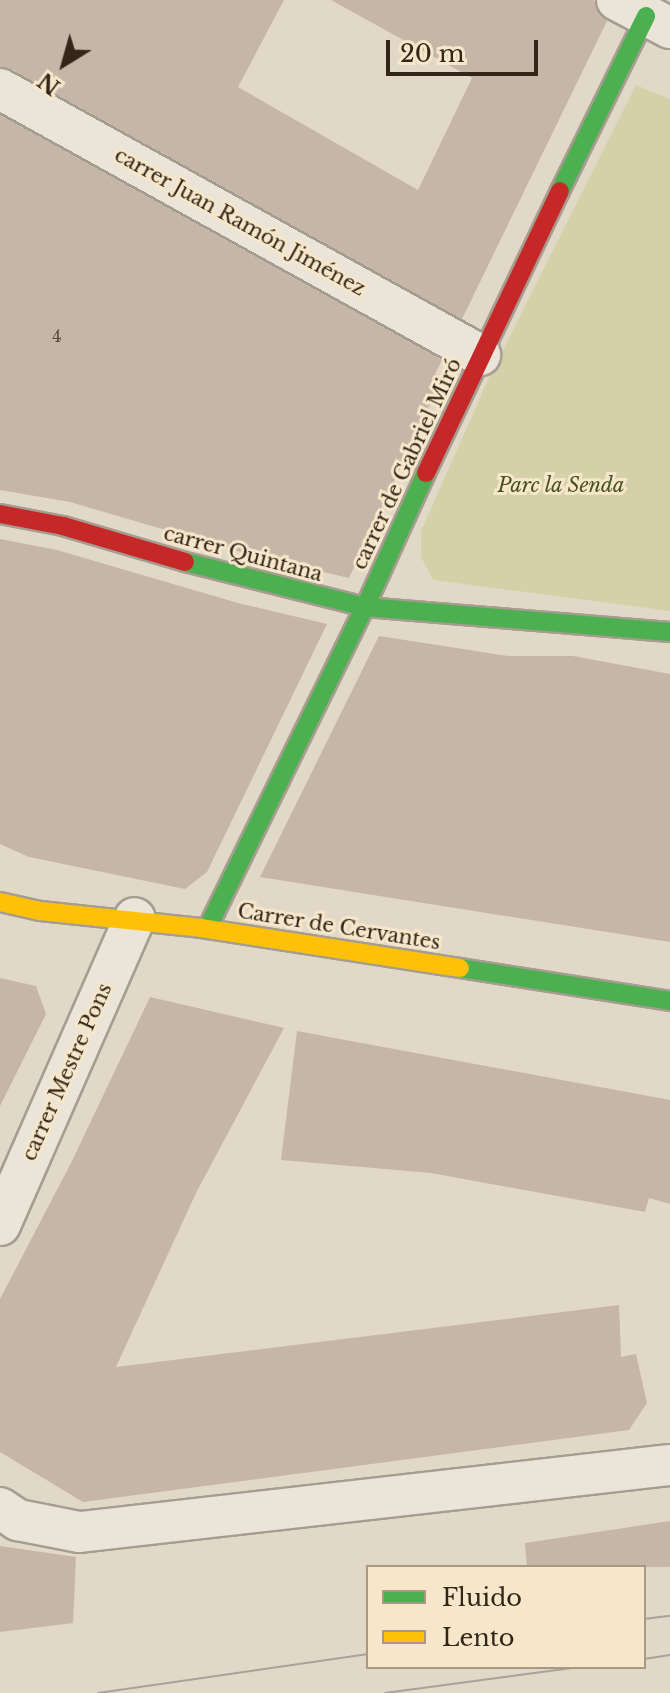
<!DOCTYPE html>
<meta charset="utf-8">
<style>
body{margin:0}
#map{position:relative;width:670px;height:1693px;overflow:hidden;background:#e2d8c7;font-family:"Libre Baskerville",serif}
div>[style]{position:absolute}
.green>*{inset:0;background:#d4d1a8}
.building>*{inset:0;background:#c6b6a8}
.roads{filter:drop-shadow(2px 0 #a69d91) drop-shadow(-2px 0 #a69d91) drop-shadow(0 2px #a69d91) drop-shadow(0 -2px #a69d91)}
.street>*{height:40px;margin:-20px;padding:0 20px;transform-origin:20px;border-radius:20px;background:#eae4d9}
.fast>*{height:18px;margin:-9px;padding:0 9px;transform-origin:9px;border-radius:9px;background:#4caf50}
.slow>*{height:18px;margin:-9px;padding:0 9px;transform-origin:9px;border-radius:9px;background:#ffc107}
.jam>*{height:18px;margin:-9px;padding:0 9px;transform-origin:9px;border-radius:9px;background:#c62828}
.tram>*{height:2px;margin:-1px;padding:0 1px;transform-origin:1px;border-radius:1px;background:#a9a29a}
span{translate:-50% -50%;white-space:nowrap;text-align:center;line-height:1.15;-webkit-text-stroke:6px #f6e7ca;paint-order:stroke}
.number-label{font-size:16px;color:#58493e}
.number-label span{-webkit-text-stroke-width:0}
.street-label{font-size:20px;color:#34251a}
.park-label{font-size:20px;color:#475120;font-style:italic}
.legend{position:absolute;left:366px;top:1565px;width:280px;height:104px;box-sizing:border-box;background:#f6e7ca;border:2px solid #a89984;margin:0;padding:10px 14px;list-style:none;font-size:24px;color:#34251a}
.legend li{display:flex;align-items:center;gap:16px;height:40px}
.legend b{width:40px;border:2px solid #a89984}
.north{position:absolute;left:24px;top:24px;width:80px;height:80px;-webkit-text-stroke:6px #f6e7ca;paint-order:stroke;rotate:217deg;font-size:22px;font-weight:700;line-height:32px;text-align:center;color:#34251a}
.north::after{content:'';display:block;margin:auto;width:28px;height:36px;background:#34251a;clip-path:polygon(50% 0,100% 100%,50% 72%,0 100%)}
.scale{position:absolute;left:386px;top:40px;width:152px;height:36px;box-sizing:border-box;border:4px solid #34251a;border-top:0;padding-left:10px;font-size:24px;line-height:28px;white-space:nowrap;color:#34251a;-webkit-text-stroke:6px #f6e7ca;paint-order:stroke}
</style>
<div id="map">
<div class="green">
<i style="clip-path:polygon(636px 85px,670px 99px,670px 611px,433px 580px,421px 557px,421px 531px,487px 382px)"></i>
</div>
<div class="building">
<i style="clip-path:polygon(0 0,284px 0,238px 87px,418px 190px,472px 78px,331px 0,594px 0,598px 13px,607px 21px,462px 319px,11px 69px,0 66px)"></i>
<i style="clip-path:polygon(0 115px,442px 360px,435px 374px,442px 378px,349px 578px,251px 555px,70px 502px,0 490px)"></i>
<i style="clip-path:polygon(0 539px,57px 550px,238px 603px,327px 624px,207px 872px,185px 889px,29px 857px,0 844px)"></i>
<i style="clip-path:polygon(379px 636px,508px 656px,573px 656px,670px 674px,670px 942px,260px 877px)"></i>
<i style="clip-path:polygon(0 978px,36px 986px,46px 1014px,0 1106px)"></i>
<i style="clip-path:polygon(150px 997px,284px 1028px,196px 1193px,116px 1367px,619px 1305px,621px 1357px,636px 1354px,647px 1403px,629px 1430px,83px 1502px,0 1452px,0 1299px,72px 1161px)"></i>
<i style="clip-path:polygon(297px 1031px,670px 1100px,670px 1204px,649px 1198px,645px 1212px,431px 1173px,281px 1160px)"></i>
<i style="clip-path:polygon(670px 1521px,670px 1567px,527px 1567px,525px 1543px)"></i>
<i style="clip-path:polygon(0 1546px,76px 1557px,73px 1623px,0 1632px)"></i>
</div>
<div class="roads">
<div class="street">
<i style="left:617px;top:0;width:60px;rotate:27.8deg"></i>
<i style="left:0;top:89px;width:549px;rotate:28.99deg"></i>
<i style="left:0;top:1225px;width:335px;rotate:-66.3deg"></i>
<i style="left:0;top:1508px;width:22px;rotate:34deg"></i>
<i style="left:18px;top:1520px;width:63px;rotate:11deg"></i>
<i style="left:80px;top:1532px;width:594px;rotate:-6.48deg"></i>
</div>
<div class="fast">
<i style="left:560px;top:191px;width:195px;rotate:-63.8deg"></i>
<i style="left:185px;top:562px;width:186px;rotate:14deg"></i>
<i style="left:365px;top:607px;width:306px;rotate:4.7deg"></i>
<i style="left:207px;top:929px;width:359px;rotate:-63.9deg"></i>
<i style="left:365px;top:607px;width:147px;rotate:-65.5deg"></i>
<i style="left:460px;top:968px;width:213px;rotate:8.9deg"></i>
</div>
<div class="slow">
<i style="left:0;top:902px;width:41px;rotate:12.7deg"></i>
<i style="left:40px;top:911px;width:162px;rotate:6deg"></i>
<i style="left:201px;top:928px;width:262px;rotate:8.8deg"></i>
</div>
<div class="jam">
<i style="left:426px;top:473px;width:312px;rotate:-64.6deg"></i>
<i style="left:0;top:514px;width:64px;rotate:10.8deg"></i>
<i style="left:63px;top:526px;width:127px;rotate:16.4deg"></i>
</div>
</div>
<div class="tram">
<i style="left:644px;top:1619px;width:26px;rotate:-7deg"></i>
<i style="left:644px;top:1659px;width:26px;rotate:-9deg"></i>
<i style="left:98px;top:1693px;width:273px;rotate:-8.2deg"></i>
<i style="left:385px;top:1693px;width:198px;rotate:-7.6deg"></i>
</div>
<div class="number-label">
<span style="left:57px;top:336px">4</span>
</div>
<div class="street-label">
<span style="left:240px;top:222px;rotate:29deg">carrer Juan Ramón Jiménez</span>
<span style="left:407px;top:464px;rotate:-65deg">carrer de Gabriel Miró</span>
<span style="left:243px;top:554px;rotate:15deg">carrer Quintana</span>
<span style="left:339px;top:927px;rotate:9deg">Carrer de Cervantes</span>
<span style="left:67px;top:1072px;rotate:-66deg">carrer Mestre Pons</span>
</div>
<div class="park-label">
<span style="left:561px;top:485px">Parc la Senda</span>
</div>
<ul class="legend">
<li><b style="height:10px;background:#4caf50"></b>Fluido</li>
<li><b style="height:10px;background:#ffc107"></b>Lento</li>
</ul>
<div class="north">N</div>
<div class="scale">20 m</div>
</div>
